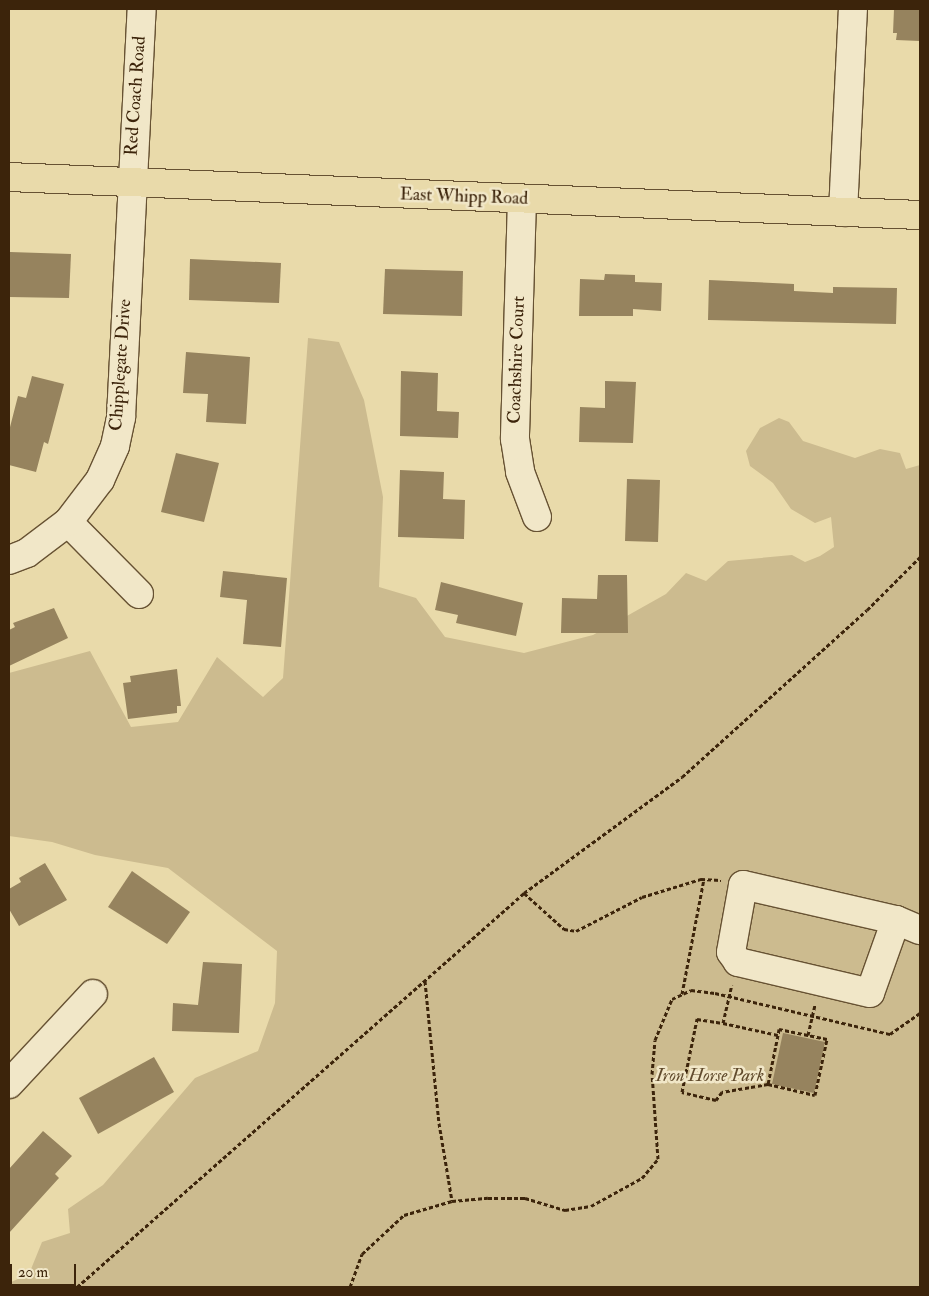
<!DOCTYPE html>
<style>
body{margin:0}
#map{position:relative;width:929px;height:1296px;overflow:hidden;background:#e9daaa;font-family:"IM FELL Double Pica",serif}
div>[style]{position:absolute}
.green>*{inset:0;background:#ccbb8f}
.building>*{inset:0;background:#96835e}
.path>*{height:3px;margin-top:-1.5px;transform-origin:0;background:repeating-linear-gradient(90deg,#3c240b 0 4px,transparent 0 6.5px)}
.roads{filter:drop-shadow(1px 0 #675233) drop-shadow(-1px 0 #675233) drop-shadow(0 1px #675233) drop-shadow(0 -1px #675233)}
.minor>*{height:28px;margin:-14px;padding:0 14px;transform-origin:14px;border-radius:14px;background:#f1e7c8}
.major>*{height:28px;margin:-14px;padding:0 14px;transform-origin:14px;border-radius:14px;background:#e9daaa}
span{translate:-50% -50%;white-space:nowrap;text-align:center;line-height:1.15;-webkit-text-stroke:5px #f1e7c8;paint-order:stroke}
.street-label{font-size:18px;color:#3c240b}
.park-label{font-size:18px;color:#604a2c;font-style:italic}
.frame{position:absolute;inset:0;border:10px solid #3c240b;pointer-events:none}
.scale{position:absolute;left:10px;top:1264px;width:66px;height:22px;box-sizing:border-box;border:2px solid #3c240b;border-top:0;padding-left:6px;font-size:15px;line-height:18px;white-space:nowrap;color:#3c240b;-webkit-text-stroke:4px #f1e7c8;paint-order:stroke}
</style>
<div id="map">
<div class="green">
<i style="clip-path:polygon(308px 338px,339px 342px,364px 400px,383px 497px,379px 587px,416px 598px,445px 637px,524px 653px,593px 635px,666px 594px,686px 573px,706px 581px,728px 561px,792px 555px,805px 562px,820px 556px,834px 547px,831px 517px,815px 523px,791px 509px,773px 483px,750px 466px,746px 451px,760px 428px,779px 418px,789px 422px,803px 441px,855px 458px,880px 449px,900px 453px,906px 469px,920px 465px,920px 1287px,9px 1287px,9px 1283px,29px 1274px,42px 1242px,70px 1233px,68px 1209px,103px 1185px,195px 1078px,258px 1051px,275px 1003px,277px 951px,168px 868px,95px 855px,52px 842px,9px 836px,9px 673px,90px 651px,131px 727px,178px 722px,217px 657px,263px 697px,283px 678px)"></i>
</div>
<div class="building">
<i style="clip-path:polygon(894px 9px,920px 9px,920px 41px,896px 40px,897px 33px,893px 33px)"></i>
<i style="clip-path:polygon(10px 252px,71px 254px,69px 298px,9px 297px)"></i>
<i style="clip-path:polygon(190px 259px,281px 263px,279px 303px,189px 300px)"></i>
<i style="clip-path:polygon(385px 269px,463px 271px,462px 316px,383px 314px)"></i>
<i style="clip-path:polygon(605px 274px,635px 275px,635px 282px,662px 283px,661px 311px,633px 309px,633px 316px,579px 316px,580px 279px,604px 280px)"></i>
<i style="clip-path:polygon(709px 280px,794px 284px,794px 291px,833px 293px,833px 287px,897px 288px,896px 324px,708px 320px)"></i>
<i style="clip-path:polygon(186px 352px,250px 357px,246px 424px,206px 422px,208px 394px,183px 393px)"></i>
<i style="clip-path:polygon(401px 371px,438px 373px,437px 411px,459px 412px,458px 438px,400px 436px)"></i>
<i style="clip-path:polygon(32px 376px,64px 384px,48px 444px,44px 442px,36px 472px,9px 465px,9px 431px,18px 396px,26px 398px)"></i>
<i style="clip-path:polygon(605px 381px,636px 382px,633px 443px,579px 442px,580px 407px,605px 408px)"></i>
<i style="clip-path:polygon(176px 453px,219px 463px,204px 522px,161px 512px)"></i>
<i style="clip-path:polygon(400px 470px,444px 472px,443px 499px,465px 500px,464px 539px,398px 537px)"></i>
<i style="clip-path:polygon(627px 479px,660px 480px,658px 542px,625px 541px)"></i>
<i style="clip-path:polygon(223px 571px,287px 578px,281px 647px,243px 644px,247px 600px,220px 597px)"></i>
<i style="clip-path:polygon(598px 575px,627px 575px,628px 633px,561px 633px,562px 598px,597px 599px)"></i>
<i style="clip-path:polygon(441px 582px,523px 603px,516px 636px,456px 623px,458px 615px,435px 610px)"></i>
<i style="clip-path:polygon(54px 608px,68px 638px,9px 666px,9px 630px,15px 627px,13px 623px)"></i>
<i style="clip-path:polygon(177px 669px,181px 706px,177px 706px,177px 713px,128px 719px,123px 683px,131px 682px,130px 676px)"></i>
<i style="clip-path:polygon(45px 863px,67px 900px,19px 926px,9px 909px,9px 889px,21px 882px,19px 878px)"></i>
<i style="clip-path:polygon(132px 871px,190px 912px,167px 944px,108px 907px)"></i>
<i style="clip-path:polygon(203px 962px,242px 964px,239px 1033px,172px 1031px,173px 1003px,198px 1005px)"></i>
<i style="clip-path:polygon(783px 1033px,825px 1042px,814px 1093px,772px 1084px)"></i>
<i style="clip-path:polygon(154px 1057px,174px 1092px,98px 1134px,79px 1098px)"></i>
<i style="clip-path:polygon(43px 1131px,72px 1156px,55px 1174px,59px 1178px,9px 1233px,9px 1169px)"></i>
</div>
<div class="path">
<i style="left:524px;top:893px;width:54px;rotate:42deg"></i>
<i style="left:564px;top:929px;width:12px;rotate:9deg"></i>
<i style="left:576px;top:931px;width:74px;rotate:-27.3deg"></i>
<i style="left:642px;top:897px;width:62px;rotate:-17deg"></i>
<i style="left:701px;top:879px;width:20px;rotate:3deg"></i>
<i style="left:425px;top:981px;width:143px;rotate:84.4deg"></i>
<i style="left:439px;top:1123px;width:79px;rotate:80.5deg"></i>
<i style="left:682px;top:994px;width:117px;rotate:-79.2deg"></i>
<i style="left:723px;top:1023px;width:56px;rotate:12.3deg"></i>
<i style="left:778px;top:1035px;width:50px;rotate:101.5deg"></i>
<i style="left:768px;top:1084px;width:47px;rotate:170.1deg"></i>
<i style="left:722px;top:1092px;width:10px;rotate:127deg"></i>
<i style="left:716px;top:1100px;width:35px;rotate:-167deg"></i>
<i style="left:682px;top:1092px;width:75px;rotate:-78.4deg"></i>
<i style="left:697px;top:1019px;width:26px;rotate:9deg"></i>
<i style="left:723px;top:1023px;width:39px;rotate:-77deg"></i>
<i style="left:808px;top:1035px;width:32px;rotate:-77deg"></i>
<i style="left:768px;top:1084px;width:48px;rotate:13.2deg"></i>
<i style="left:815px;top:1095px;width:57px;rotate:-77.9deg"></i>
<i style="left:827px;top:1039px;width:49px;rotate:-168.2deg"></i>
<i style="left:779px;top:1029px;width:6px;rotate:99deg"></i>
<i style="left:77px;top:1287px;width:596px;rotate:-41.39deg"></i>
<i style="left:524px;top:893px;width:196px;rotate:-36.3deg"></i>
<i style="left:682px;top:777px;width:249px;rotate:-42.1deg"></i>
<i style="left:867px;top:610px;width:75px;rotate:-45deg"></i>
<i style="left:350px;top:1287px;width:35px;rotate:-70deg"></i>
<i style="left:362px;top:1254px;width:57px;rotate:-42.9deg"></i>
<i style="left:404px;top:1215px;width:50px;rotate:-16.3deg"></i>
<i style="left:452px;top:1201px;width:36px;rotate:-5deg"></i>
<i style="left:488px;top:1198px;width:37px"></i>
<i style="left:525px;top:1198px;width:42px;rotate:16.7deg"></i>
<i style="left:565px;top:1210px;width:26px;rotate:-9deg"></i>
<i style="left:591px;top:1206px;width:58px;rotate:-28.8deg"></i>
<i style="left:642px;top:1178px;width:25px;rotate:-50deg"></i>
<i style="left:658px;top:1159px;width:85px;rotate:-94deg"></i>
<i style="left:652px;top:1074px;width:34px;rotate:-85deg"></i>
<i style="left:655px;top:1040px;width:44px;rotate:-67.5deg"></i>
<i style="left:672px;top:999px;width:21px;rotate:-25deg"></i>
<i style="left:691px;top:990px;width:24px;rotate:7deg"></i>
<i style="left:715px;top:993px;width:180px;rotate:13.2deg"></i>
<i style="left:890px;top:1034px;width:37px;rotate:-35deg"></i>
</div>
<div class="roads">
<div class="minor">
<i style="left:522px;top:199px;width:240px;rotate:91.7deg"></i>
<i style="left:515px;top:439px;width:33px;rotate:81deg"></i>
<i style="left:520px;top:472px;width:48px;rotate:69.3deg"></i>
<i style="left:843px;top:212px;width:203px;rotate:-87.2deg"></i>
<i style="left:68px;top:522px;width:101px;rotate:45.4deg"></i>
<i style="left:9px;top:560px;width:19px;rotate:-21deg"></i>
<i style="left:27px;top:553px;width:51px;rotate:-37.1deg"></i>
<i style="left:68px;top:522px;width:53px;rotate:-52.7deg"></i>
<i style="left:100px;top:480px;width:37px;rotate:-66deg"></i>
<i style="left:115px;top:446px;width:30px;rotate:-78deg"></i>
<i style="left:121px;top:417px;width:409px;rotate:-87.1deg"></i>
<i style="left:896px;top:920px;width:77px;rotate:109.6deg"></i>
<i style="left:870px;top:993px;width:136px;rotate:-166.8deg"></i>
<i style="left:738px;top:962px;width:12px;rotate:-125deg"></i>
<i style="left:731px;top:952px;width:68px;rotate:-79.8deg"></i>
<i style="left:743px;top:885px;width:157px;rotate:12.9deg"></i>
<i style="left:896px;top:920px;width:26px;rotate:23deg"></i>
<i style="left:9px;top:1084px;width:123px;rotate:-47deg"></i>
</div>
<div class="major">
<i style="left:9px;top:177px;width:912px;rotate:2.39deg"></i>
</div>
</div>
<div class="street-label">
<span style="left:136px;top:96px;rotate:-86deg">Red Coach Road</span>
<span style="left:464px;top:197px;rotate:2deg">East Whipp Road</span>
<span style="left:517px;top:360px;rotate:-88deg">Coachshire Court</span>
<span style="left:121px;top:365px;rotate:-86deg">Chipplegate Drive</span>
</div>
<div class="park-label">
<span style="left:710px;top:1076px">Iron Horse Park</span>
</div>
<div class="frame"></div>
<div class="scale">20 m</div>
</div>
